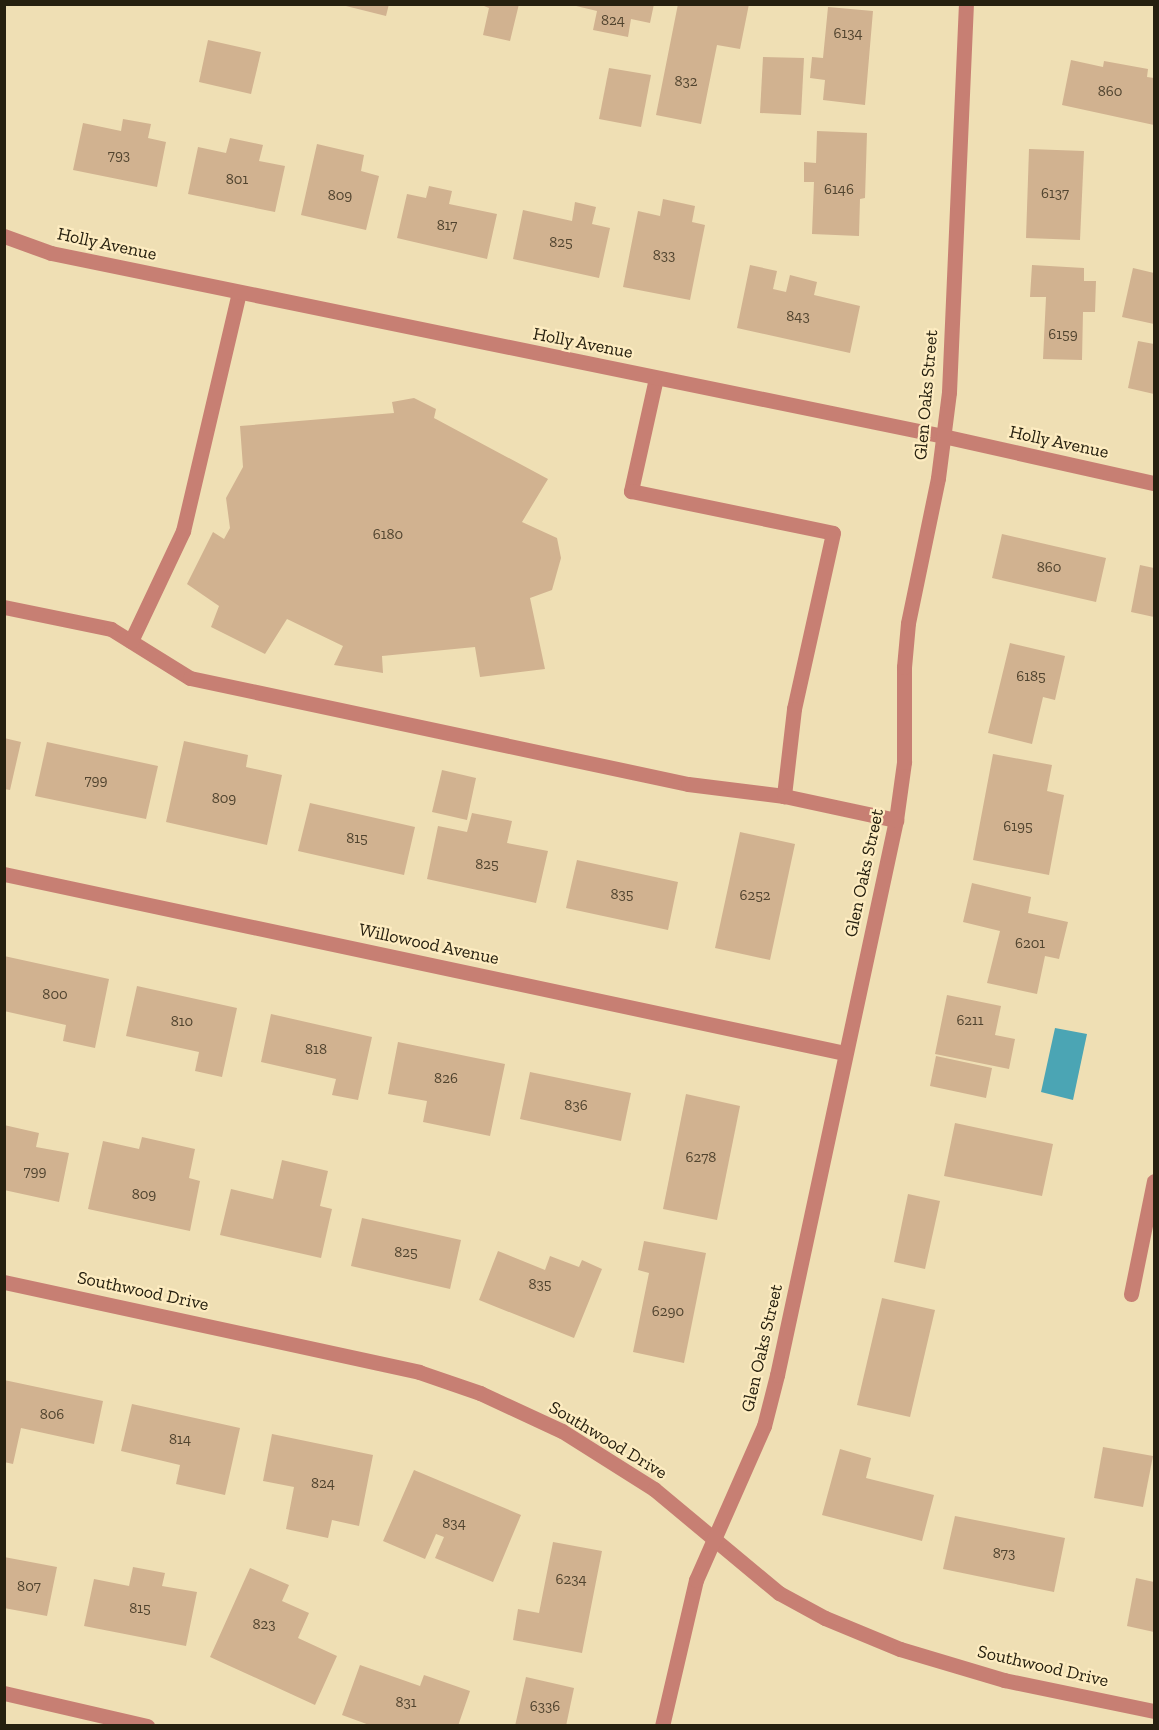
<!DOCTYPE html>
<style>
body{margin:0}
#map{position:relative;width:1159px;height:1730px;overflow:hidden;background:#efdfb4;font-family:"Zilla Slab",serif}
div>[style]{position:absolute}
.water>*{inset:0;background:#4ba5b4}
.building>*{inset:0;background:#d1b290}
.lane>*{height:15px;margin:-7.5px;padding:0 7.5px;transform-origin:7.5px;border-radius:7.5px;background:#c77f73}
.street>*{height:15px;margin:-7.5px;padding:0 7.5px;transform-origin:7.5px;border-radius:7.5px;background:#c77f73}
span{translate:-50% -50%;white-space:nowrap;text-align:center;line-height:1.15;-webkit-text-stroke:4.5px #fdecc1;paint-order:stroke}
.number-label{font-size:15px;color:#51442f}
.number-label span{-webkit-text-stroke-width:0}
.street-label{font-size:18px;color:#26200f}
.frame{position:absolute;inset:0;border:6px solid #26200f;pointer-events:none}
</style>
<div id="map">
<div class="water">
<i style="clip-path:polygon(1055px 1028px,1087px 1034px,1073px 1100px,1041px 1092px)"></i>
</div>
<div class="building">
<i style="clip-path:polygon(338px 4px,389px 4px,386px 16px)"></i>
<i style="clip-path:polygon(519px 4px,510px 41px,483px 35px,489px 8px,479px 4px)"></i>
<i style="clip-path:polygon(568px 4px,654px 4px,650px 23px,631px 19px,628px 37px,593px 30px,597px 11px)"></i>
<i style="clip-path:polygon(678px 4px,749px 4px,740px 49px,717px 45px,701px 124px,656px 115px)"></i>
<i style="clip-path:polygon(828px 7px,873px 11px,865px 105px,823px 100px,825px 80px,810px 78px,812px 57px,823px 58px)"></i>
<i style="clip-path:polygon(208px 40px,261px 52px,251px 94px,199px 82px)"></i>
<i style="clip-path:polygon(763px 57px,804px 58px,801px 115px,760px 113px)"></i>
<i style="clip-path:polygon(1071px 60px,1103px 67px,1104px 61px,1148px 69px,1147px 77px,1154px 78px,1154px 125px,1062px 105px)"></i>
<i style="clip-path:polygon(609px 68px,651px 75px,641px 127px,599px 119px)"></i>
<i style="clip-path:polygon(123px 119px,151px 124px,148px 138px,166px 142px,157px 187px,73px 170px,83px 123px,121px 131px)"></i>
<i style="clip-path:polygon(817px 131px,867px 133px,865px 198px,860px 199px,859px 236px,812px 234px,814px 182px,804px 182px,804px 162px,816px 163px)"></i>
<i style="clip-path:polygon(230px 138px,263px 145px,259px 161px,285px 166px,275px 212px,188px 194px,198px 147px,226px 153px)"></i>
<i style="clip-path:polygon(317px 144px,364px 155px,361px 171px,379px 176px,366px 230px,301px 215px)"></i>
<i style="clip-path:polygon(1029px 149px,1084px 151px,1080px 240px,1026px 238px)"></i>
<i style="clip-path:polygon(429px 186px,452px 191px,449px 204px,497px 214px,487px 259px,397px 238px,407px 194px,426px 198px)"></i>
<i style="clip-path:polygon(663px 199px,695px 206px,692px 222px,705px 225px,690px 300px,623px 287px,638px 211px,660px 216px)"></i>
<i style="clip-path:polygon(575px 202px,596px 207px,592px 224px,610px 228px,599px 278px,513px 259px,523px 210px,572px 221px)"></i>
<i style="clip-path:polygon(750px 265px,777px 271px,773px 289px,786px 292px,790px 275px,817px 282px,814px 295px,860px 306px,850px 353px,737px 328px)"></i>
<i style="clip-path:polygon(1032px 265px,1084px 268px,1084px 281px,1096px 281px,1095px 312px,1083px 312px,1082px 360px,1043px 359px,1046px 297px,1030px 297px)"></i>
<i style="clip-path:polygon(1133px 268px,1154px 273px,1154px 324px,1122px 317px)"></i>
<i style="clip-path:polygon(1138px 341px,1154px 344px,1154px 394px,1128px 388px)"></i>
<i style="clip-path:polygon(414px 398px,436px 409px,434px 418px,548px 479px,522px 522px,557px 538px,561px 558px,552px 590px,530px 598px,545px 669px,480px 677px,475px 647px,382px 656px,383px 673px,334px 665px,343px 646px,287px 619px,265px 654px,211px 627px,219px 606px,187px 584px,213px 532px,224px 539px,230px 528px,226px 498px,243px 467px,240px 426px,394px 413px,392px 402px)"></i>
<i style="clip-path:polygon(1002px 534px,1106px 558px,1096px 602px,992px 578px)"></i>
<i style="clip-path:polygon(1140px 565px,1154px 568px,1154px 617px,1131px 612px)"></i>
<i style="clip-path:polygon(1010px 643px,1065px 656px,1055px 700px,1043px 697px,1032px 744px,988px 733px)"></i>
<i style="clip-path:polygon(4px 738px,21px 742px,10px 790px,4px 789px)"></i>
<i style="clip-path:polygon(184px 741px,248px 755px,246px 767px,282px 775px,267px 845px,166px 822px)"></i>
<i style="clip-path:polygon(47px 742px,158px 766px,146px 819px,35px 796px)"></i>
<i style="clip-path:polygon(993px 754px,1052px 765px,1047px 791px,1064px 795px,1049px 875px,973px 860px)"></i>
<i style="clip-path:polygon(442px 770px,476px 778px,467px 820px,432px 812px)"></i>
<i style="clip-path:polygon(310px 803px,415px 827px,404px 875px,298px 851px)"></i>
<i style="clip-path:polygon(472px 813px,512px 821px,507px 843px,548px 851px,536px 903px,427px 879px,438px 826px,467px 832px)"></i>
<i style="clip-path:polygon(740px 832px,795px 844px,770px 960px,715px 948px)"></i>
<i style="clip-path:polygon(577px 860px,678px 882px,668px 930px,566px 908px)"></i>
<i style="clip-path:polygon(972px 883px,1031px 897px,1028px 913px,1068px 922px,1059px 959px,1045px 956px,1037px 994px,987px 983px,1000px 931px,963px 922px)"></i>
<i style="clip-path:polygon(4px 956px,109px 979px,95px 1048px,63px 1041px,66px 1025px,4px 1011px)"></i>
<i style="clip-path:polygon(137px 986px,237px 1008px,222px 1077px,195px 1071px,199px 1052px,126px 1036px)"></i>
<i style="clip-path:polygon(947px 995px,1001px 1006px,995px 1035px,1015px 1039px,1009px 1069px,935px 1054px)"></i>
<i style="clip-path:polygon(271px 1014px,372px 1037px,358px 1100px,332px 1095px,336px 1079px,261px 1062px)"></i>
<i style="clip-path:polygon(398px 1042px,505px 1064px,490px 1136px,423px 1122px,427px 1101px,388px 1094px)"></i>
<i style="clip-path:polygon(936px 1056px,992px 1068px,986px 1098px,930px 1086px)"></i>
<i style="clip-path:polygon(530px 1072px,631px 1093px,621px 1141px,520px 1119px)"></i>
<i style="clip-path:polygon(686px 1094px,740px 1106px,717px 1220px,663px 1209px)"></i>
<i style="clip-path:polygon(955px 1123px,1053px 1144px,1042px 1196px,944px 1176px)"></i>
<i style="clip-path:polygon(4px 1125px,39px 1133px,36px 1147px,69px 1153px,59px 1202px,4px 1190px)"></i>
<i style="clip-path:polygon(142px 1137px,195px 1149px,189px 1178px,200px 1181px,190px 1231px,88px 1209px,103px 1141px,139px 1149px)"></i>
<i style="clip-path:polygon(282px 1160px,328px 1171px,320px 1206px,332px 1209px,321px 1258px,220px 1235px,231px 1189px,273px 1199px)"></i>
<i style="clip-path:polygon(908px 1194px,940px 1201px,925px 1269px,894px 1262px)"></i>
<i style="clip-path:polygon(362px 1218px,461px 1240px,450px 1289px,351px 1266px)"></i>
<i style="clip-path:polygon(644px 1241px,706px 1253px,684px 1363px,633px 1352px,649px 1273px,638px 1270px)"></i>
<i style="clip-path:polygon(498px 1251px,545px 1270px,550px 1256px,579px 1267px,582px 1260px,602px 1269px,574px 1338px,479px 1300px)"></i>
<i style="clip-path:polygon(882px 1298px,935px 1310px,910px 1417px,857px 1405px)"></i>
<i style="clip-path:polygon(4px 1380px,103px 1401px,94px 1444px,21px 1428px,13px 1464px,4px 1462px)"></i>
<i style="clip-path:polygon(132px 1404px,240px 1428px,225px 1495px,176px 1484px,180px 1465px,121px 1451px)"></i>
<i style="clip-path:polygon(272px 1434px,373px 1455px,359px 1526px,332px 1520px,328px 1538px,286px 1529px,294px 1487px,263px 1481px)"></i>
<i style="clip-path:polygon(1103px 1447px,1153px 1456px,1143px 1507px,1094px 1498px)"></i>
<i style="clip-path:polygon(840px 1449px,871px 1458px,866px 1478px,934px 1495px,922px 1541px,822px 1515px)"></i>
<i style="clip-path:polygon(414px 1470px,521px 1515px,493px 1582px,435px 1558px,444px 1537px,436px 1534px,425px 1559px,383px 1541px)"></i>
<i style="clip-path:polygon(955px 1516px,1065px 1538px,1054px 1592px,943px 1569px)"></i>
<i style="clip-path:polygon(553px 1542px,602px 1551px,582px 1653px,513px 1640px,518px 1609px,539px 1613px)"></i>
<i style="clip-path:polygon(4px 1557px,57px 1567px,47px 1616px,4px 1608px)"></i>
<i style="clip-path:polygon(133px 1567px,165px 1573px,162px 1586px,197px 1592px,186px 1646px,84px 1626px,94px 1579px,129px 1586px)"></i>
<i style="clip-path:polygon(250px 1568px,289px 1585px,282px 1601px,309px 1613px,298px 1638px,337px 1656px,315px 1705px,210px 1657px)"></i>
<i style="clip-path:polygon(1136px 1578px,1154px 1582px,1154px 1632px,1127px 1626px)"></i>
<i style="clip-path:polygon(360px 1665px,420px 1686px,424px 1675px,470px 1691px,458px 1726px,372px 1726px,342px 1715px)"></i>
<i style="clip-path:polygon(526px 1677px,574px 1688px,566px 1726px,515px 1726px)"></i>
</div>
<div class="lane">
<i style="left:656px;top:378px;width:116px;rotate:102.5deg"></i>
<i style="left:631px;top:491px;width:206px;rotate:11.7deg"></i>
<i style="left:833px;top:533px;width:180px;rotate:102.5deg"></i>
<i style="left:794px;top:709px;width:88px;rotate:96.6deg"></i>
<i style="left:4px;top:607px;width:109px;rotate:11.6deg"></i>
<i style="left:111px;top:629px;width:93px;rotate:31.8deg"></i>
<i style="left:190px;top:678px;width:509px;rotate:12.02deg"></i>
<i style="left:688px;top:784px;width:97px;rotate:7.1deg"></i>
<i style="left:784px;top:796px;width:115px;rotate:12.1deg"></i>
<i style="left:131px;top:641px;width:122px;rotate:-64.7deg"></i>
<i style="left:183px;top:531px;width:245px;rotate:-76.8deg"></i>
<i style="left:1131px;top:1294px;width:115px;rotate:-78.5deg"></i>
</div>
<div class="street">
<i style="left:4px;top:236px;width:50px;rotate:19.9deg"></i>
<i style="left:51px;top:253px;width:911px;rotate:11.59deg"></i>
<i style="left:943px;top:436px;width:216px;rotate:12.6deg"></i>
<i style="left:4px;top:874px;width:860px;rotate:12.02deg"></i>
<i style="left:4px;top:1282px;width:425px;rotate:12.2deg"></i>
<i style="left:419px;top:1372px;width:65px;rotate:19deg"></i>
<i style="left:480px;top:1393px;width:90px;rotate:24.9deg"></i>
<i style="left:562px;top:1431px;width:109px;rotate:32.2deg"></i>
<i style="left:654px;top:1489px;width:163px;rotate:39.8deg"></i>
<i style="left:779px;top:1593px;width:52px;rotate:28.5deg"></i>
<i style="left:825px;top:1618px;width:81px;rotate:22.5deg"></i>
<i style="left:900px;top:1649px;width:109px;rotate:16.6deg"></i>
<i style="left:1004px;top:1680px;width:153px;rotate:11.7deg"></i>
<i style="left:4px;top:1693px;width:147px;rotate:13deg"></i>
<i style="left:662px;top:1726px;width:150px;rotate:-76.9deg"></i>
<i style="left:696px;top:1580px;width:168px;rotate:-66.2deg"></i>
<i style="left:764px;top:1426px;width:53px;rotate:-75.7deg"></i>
<i style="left:777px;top:1375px;width:568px;rotate:-77.9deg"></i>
<i style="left:896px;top:820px;width:59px;rotate:-82.1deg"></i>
<i style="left:904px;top:762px;width:95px;rotate:-90deg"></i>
<i style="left:904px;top:667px;width:44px;rotate:-84.8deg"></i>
<i style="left:908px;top:623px;width:148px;rotate:-78.3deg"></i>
<i style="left:938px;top:478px;width:87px;rotate:-82.7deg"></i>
<i style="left:949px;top:392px;width:388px;rotate:-87.5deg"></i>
</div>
<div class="number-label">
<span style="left:613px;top:21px">824</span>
<span style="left:848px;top:34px">6134</span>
<span style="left:686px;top:82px">832</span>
<span style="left:1110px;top:92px">860</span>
<span style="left:119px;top:156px">793</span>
<span style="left:237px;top:180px">801</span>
<span style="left:839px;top:190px">6146</span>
<span style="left:1055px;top:194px">6137</span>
<span style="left:340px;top:196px">809</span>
<span style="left:447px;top:226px">817</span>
<span style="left:561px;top:243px">825</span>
<span style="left:664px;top:256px">833</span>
<span style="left:798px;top:317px">843</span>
<span style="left:1063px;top:335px">6159</span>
<span style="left:388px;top:535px">6180</span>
<span style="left:1049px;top:568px">860</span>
<span style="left:1031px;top:677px">6185</span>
<span style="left:96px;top:781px">799</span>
<span style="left:224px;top:799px">809</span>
<span style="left:1018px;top:827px">6195</span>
<span style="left:357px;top:839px">815</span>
<span style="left:487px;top:865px">825</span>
<span style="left:622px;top:895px">835</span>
<span style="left:755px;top:896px">6252</span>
<span style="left:1030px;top:944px">6201</span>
<span style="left:55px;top:995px">800</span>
<span style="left:970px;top:1021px">6211</span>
<span style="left:182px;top:1022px">810</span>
<span style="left:316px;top:1050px">818</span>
<span style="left:446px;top:1079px">826</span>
<span style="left:576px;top:1106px">836</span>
<span style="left:701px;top:1158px">6278</span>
<span style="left:35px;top:1172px">799</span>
<span style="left:144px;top:1195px">809</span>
<span style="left:406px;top:1253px">825</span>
<span style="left:540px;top:1285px">835</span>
<span style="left:668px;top:1312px">6290</span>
<span style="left:52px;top:1415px">806</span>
<span style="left:180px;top:1440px">814</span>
<span style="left:323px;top:1484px">824</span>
<span style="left:454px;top:1524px">834</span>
<span style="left:1004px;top:1554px">873</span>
<span style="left:571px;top:1580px">6234</span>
<span style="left:29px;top:1587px">807</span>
<span style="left:140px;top:1609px">815</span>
<span style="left:264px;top:1625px">823</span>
<span style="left:406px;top:1703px">831</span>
<span style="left:545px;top:1707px">6336</span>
</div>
<div class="street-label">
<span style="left:107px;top:244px;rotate:12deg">Holly Avenue</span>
<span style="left:583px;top:343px;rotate:11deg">Holly Avenue</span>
<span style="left:926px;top:395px;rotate:-85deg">Glen Oaks Street</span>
<span style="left:1059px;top:442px;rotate:12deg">Holly Avenue</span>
<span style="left:864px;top:873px;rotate:-78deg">Glen Oaks Street</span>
<span style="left:429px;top:944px;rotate:12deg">Willowood Avenue</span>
<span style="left:143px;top:1291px;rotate:12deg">Southwood Drive</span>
<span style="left:762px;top:1348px;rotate:-77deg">Glen Oaks Street</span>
<span style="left:608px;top:1440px;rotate:31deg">Southwood Drive</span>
<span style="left:1043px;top:1666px;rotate:13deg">Southwood Drive</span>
</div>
<div class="frame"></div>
</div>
